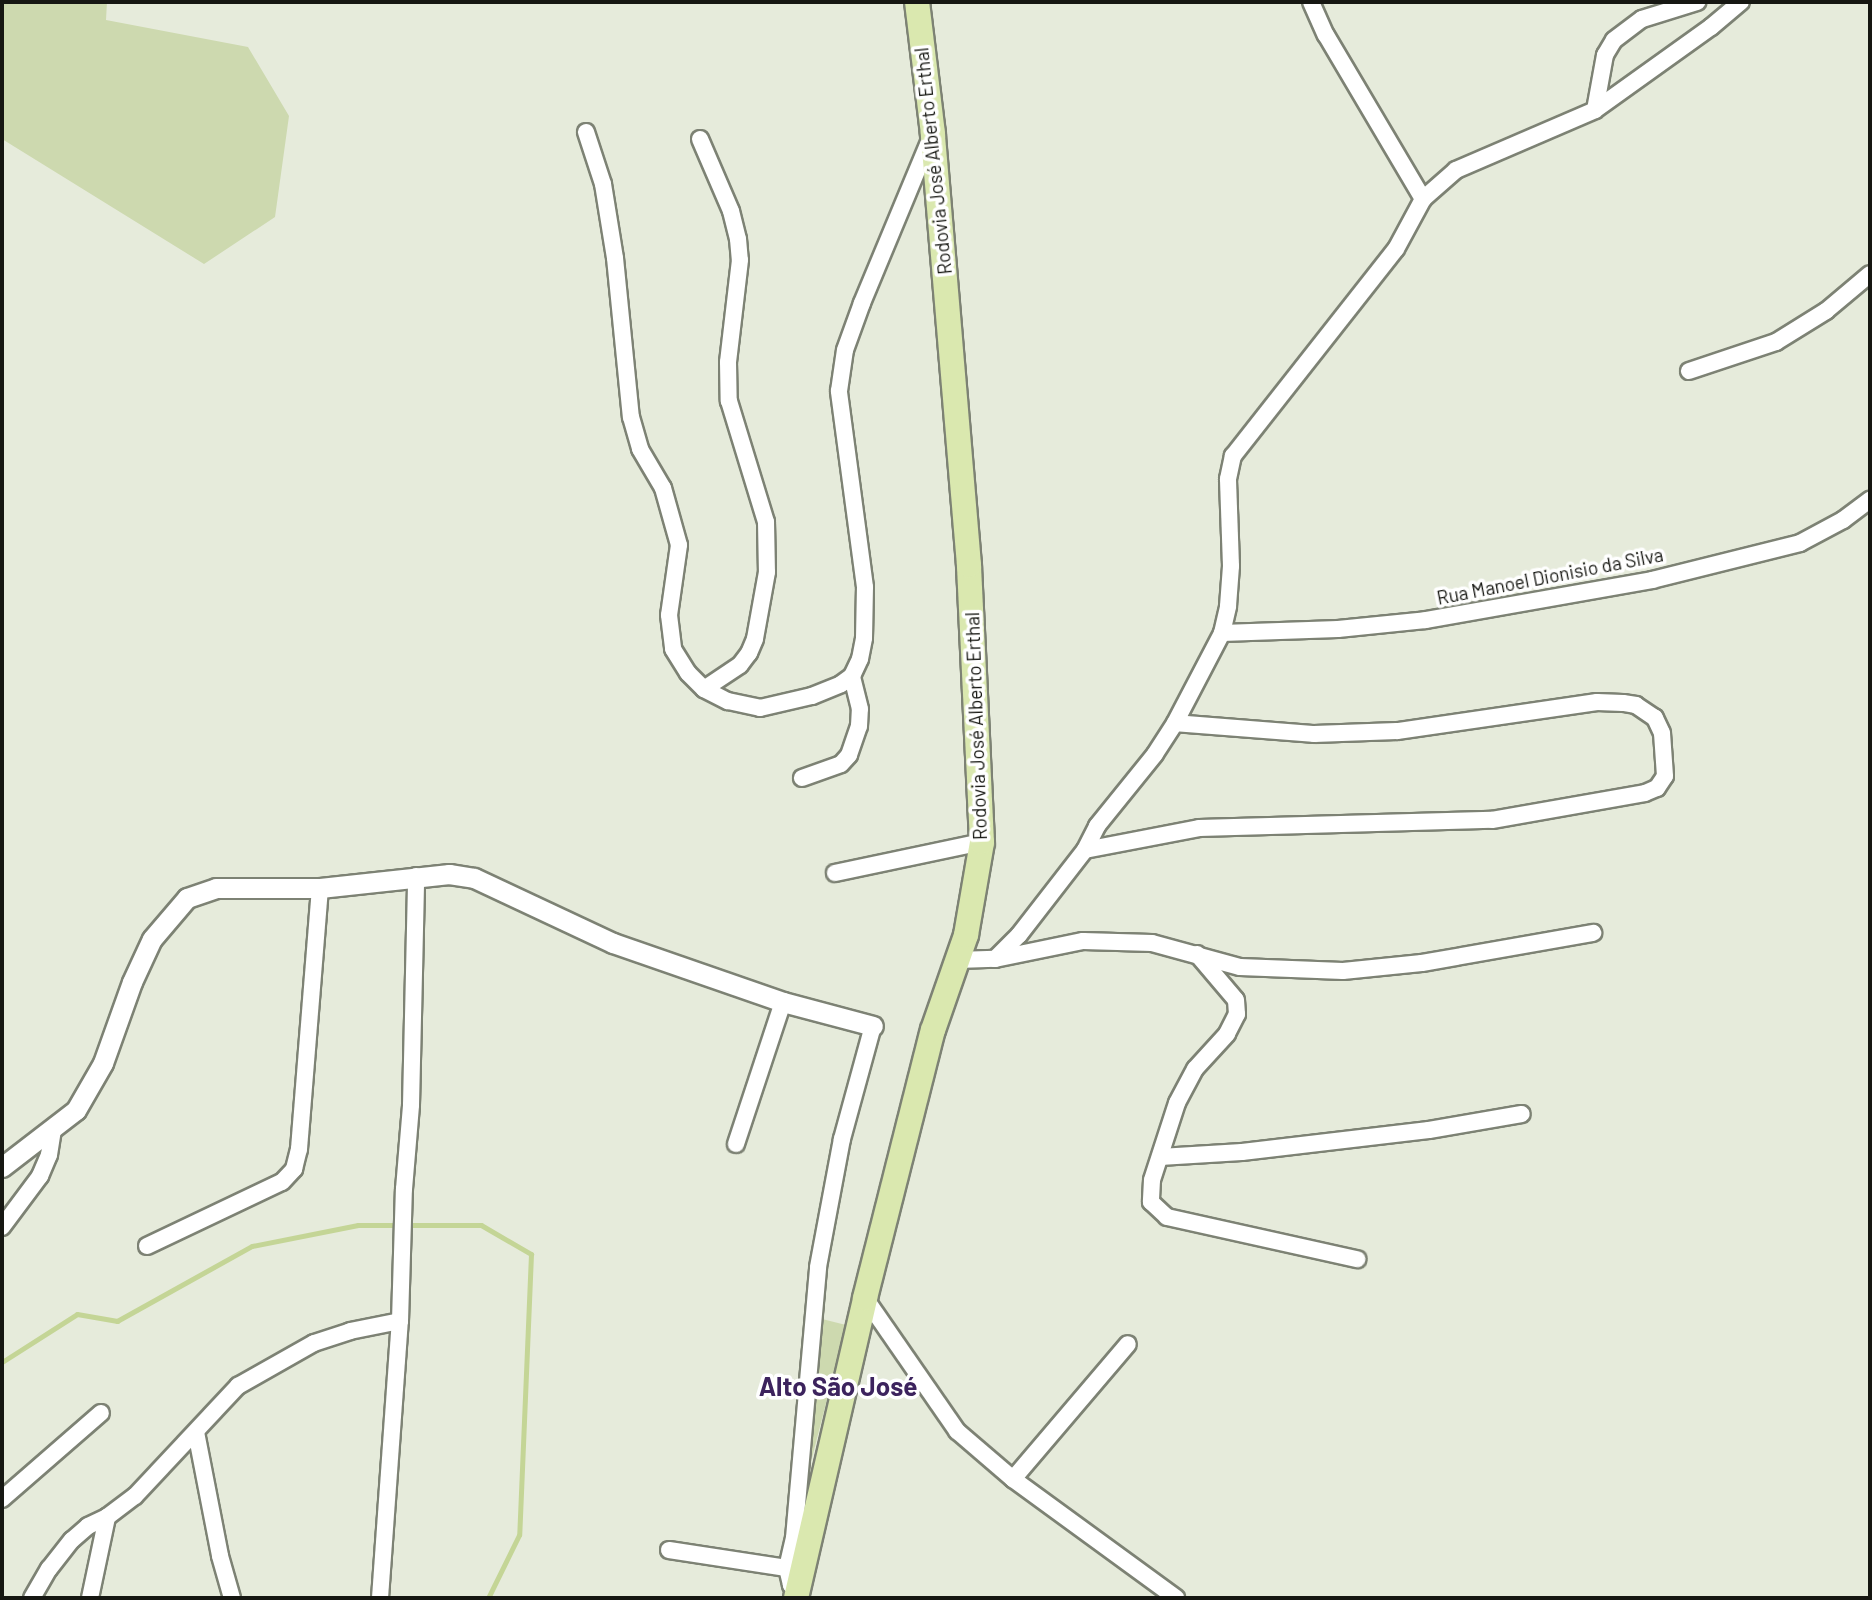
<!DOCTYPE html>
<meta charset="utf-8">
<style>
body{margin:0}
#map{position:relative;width:1872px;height:1600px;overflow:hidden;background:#e6ebdb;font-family:Barlow,sans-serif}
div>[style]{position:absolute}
.green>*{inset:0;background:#cdd9af}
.stream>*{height:5px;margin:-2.5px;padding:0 2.5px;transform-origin:2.5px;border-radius:2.5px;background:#c4d596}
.roads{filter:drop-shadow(2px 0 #7d8274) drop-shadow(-2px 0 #7d8274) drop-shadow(0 2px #7d8274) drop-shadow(0 -2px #7d8274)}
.minor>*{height:16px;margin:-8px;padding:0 8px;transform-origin:8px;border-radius:8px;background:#fff}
.tertiary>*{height:19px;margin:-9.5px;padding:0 9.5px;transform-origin:9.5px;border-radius:9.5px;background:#fff}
.primary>*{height:24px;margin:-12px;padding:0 12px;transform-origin:12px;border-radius:12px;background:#dae8af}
span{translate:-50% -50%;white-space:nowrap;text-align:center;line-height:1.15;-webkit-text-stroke:7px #fff;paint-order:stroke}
.street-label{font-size:19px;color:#161712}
.district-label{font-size:26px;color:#3c235d;font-weight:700}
.frame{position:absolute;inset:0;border:4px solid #161712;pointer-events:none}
</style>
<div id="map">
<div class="green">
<i style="clip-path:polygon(2px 2px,107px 2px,106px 20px,248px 47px,289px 116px,275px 217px,204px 264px,2px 139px)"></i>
<i style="clip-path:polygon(822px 1319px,846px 1325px,803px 1493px)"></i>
</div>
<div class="stream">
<i style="left:2px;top:1362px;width:89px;rotate:-32.6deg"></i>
<i style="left:77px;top:1314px;width:41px;rotate:9.9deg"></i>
<i style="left:117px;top:1321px;width:154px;rotate:-29.1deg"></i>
<i style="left:252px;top:1246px;width:108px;rotate:-11.2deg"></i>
<i style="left:358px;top:1225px;width:123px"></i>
<i style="left:481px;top:1225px;width:58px;rotate:30.1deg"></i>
<i style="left:531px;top:1254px;width:281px;rotate:92.4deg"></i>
<i style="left:519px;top:1535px;width:70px;rotate:116.2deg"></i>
</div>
<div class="roads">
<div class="minor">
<i style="left:1311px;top:2px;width:36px;rotate:66deg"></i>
<i style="left:1326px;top:35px;width:191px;rotate:59.4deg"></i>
<i style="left:1595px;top:110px;width:56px;rotate:-79.7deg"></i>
<i style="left:1605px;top:55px;width:17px;rotate:-59deg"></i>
<i style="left:1614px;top:40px;width:35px;rotate:-37deg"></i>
<i style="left:1642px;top:19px;width:58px;rotate:-17.2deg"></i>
<i style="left:586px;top:132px;width:55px;rotate:71.9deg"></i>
<i style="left:603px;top:184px;width:75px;rotate:80.8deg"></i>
<i style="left:615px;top:258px;width:160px;rotate:84.3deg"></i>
<i style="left:631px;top:417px;width:33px;rotate:74deg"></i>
<i style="left:640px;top:449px;width:45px;rotate:59.5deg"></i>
<i style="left:663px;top:488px;width:59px;rotate:74.3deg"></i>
<i style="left:679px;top:545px;width:71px;rotate:98.1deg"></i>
<i style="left:669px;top:615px;width:34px;rotate:83deg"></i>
<i style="left:673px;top:649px;width:28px;rotate:58deg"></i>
<i style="left:688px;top:673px;width:23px;rotate:45deg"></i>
<i style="left:704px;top:689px;width:27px;rotate:27deg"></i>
<i style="left:728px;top:701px;width:33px;rotate:12deg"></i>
<i style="left:760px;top:708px;width:53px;rotate:-13deg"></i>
<i style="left:812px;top:696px;width:31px;rotate:-22deg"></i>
<i style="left:841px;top:684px;width:14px;rotate:-36deg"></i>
<i style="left:852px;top:676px;width:19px;rotate:-65deg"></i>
<i style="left:860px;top:659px;width:21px;rotate:-79deg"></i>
<i style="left:864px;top:638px;width:51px;rotate:-88.9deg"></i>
<i style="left:865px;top:587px;width:198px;rotate:-97.6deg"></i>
<i style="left:839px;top:391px;width:41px;rotate:-81.7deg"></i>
<i style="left:845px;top:350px;width:50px;rotate:-70.1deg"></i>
<i style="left:862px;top:303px;width:177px;rotate:-67.4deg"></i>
<i style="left:700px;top:139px;width:78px;rotate:66.7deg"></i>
<i style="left:731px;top:211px;width:29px;rotate:76deg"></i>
<i style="left:738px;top:239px;width:21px;rotate:85deg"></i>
<i style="left:740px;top:260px;width:103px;rotate:96.7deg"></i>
<i style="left:728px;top:362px;width:39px;rotate:89deg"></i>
<i style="left:729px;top:401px;width:127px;rotate:73deg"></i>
<i style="left:766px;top:522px;width:50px;rotate:88.9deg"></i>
<i style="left:767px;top:572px;width:68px;rotate:100.2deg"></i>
<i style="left:755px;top:639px;width:15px;rotate:113deg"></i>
<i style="left:749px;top:653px;width:15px;rotate:127deg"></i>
<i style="left:740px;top:665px;width:43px;rotate:146.3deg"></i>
<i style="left:1689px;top:371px;width:92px;rotate:-18.4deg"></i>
<i style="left:1776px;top:342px;width:59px;rotate:-31.8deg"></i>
<i style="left:1826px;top:311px;width:57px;rotate:-40.1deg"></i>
<i style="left:1222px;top:633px;width:116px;rotate:-2deg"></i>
<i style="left:1338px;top:629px;width:88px;rotate:-5.8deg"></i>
<i style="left:1426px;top:620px;width:230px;rotate:-10deg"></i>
<i style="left:1652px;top:580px;width:153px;rotate:-14deg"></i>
<i style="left:1800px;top:543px;width:49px;rotate:-28.1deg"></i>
<i style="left:1843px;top:520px;width:34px;rotate:-37deg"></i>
<i style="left:802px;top:778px;width:41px;rotate:-19.7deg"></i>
<i style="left:841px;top:764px;width:12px;rotate:-48deg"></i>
<i style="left:849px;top:755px;width:31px;rotate:-71deg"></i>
<i style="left:859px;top:726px;width:17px;rotate:-87deg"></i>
<i style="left:860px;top:709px;width:34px;rotate:-104deg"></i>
<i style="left:1085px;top:850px;width:116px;rotate:-10.9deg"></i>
<i style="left:1199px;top:828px;width:293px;rotate:-1.6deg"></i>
<i style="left:1492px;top:820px;width:155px;rotate:-10deg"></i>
<i style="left:1645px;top:793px;width:13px;rotate:-23deg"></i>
<i style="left:1657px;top:788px;width:14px;rotate:-56deg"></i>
<i style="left:1665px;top:776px;width:43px;rotate:-94deg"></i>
<i style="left:1662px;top:733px;width:17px;rotate:-115deg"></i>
<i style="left:1655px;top:718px;width:23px;rotate:-146deg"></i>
<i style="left:1636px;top:705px;width:13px;rotate:-171deg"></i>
<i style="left:1623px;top:703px;width:26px;rotate:-178deg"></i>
<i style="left:1597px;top:702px;width:202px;rotate:171.7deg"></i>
<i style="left:1397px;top:731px;width:83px;rotate:177.9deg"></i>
<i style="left:1314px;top:734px;width:139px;rotate:-175.5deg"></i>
<i style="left:835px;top:873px;width:150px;rotate:-11.9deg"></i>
<i style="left:1197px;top:954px;width:60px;rotate:49.7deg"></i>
<i style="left:1236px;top:1000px;width:14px;rotate:86deg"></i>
<i style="left:1237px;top:1014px;width:22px;rotate:117deg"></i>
<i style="left:1227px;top:1034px;width:47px;rotate:132.4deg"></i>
<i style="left:1195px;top:1069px;width:38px;rotate:118deg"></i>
<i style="left:1177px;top:1103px;width:81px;rotate:108deg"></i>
<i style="left:1152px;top:1180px;width:22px;rotate:93deg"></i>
<i style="left:1151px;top:1202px;width:22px;rotate:43deg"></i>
<i style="left:1167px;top:1217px;width:195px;rotate:12.5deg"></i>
<i style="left:995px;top:959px;width:90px;rotate:-11.6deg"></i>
<i style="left:1083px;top:941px;width:69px;rotate:1.7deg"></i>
<i style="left:1152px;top:943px;width:91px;rotate:15.3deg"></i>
<i style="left:1240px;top:967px;width:103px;rotate:2.2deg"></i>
<i style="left:1343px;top:971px;width:79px;rotate:-5.8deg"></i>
<i style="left:1422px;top:963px;width:174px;rotate:-10deg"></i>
<i style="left:957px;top:960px;width:38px;rotate:-2deg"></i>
<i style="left:995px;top:959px;width:34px;rotate:-45deg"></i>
<i style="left:1019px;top:935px;width:108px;rotate:-52.2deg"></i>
<i style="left:1085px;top:850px;width:27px;rotate:-63deg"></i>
<i style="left:1097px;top:826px;width:92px;rotate:-51.1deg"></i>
<i style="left:1155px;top:754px;width:37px;rotate:-57deg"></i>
<i style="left:1175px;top:723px;width:102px;rotate:-62.4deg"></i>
<i style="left:1222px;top:633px;width:28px;rotate:-77deg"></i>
<i style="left:1228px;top:606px;width:40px;rotate:-85.7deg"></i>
<i style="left:1231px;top:566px;width:87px;rotate:-92deg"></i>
<i style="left:1228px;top:479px;width:24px;rotate:-78deg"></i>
<i style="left:1233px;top:456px;width:263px;rotate:-51.8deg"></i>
<i style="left:1396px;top:249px;width:57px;rotate:-61.6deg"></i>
<i style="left:1423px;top:199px;width:44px;rotate:-41.3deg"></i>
<i style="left:1456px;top:170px;width:151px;rotate:-23.3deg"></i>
<i style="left:1595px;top:110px;width:143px;rotate:-35.6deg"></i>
<i style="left:1711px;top:27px;width:39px;rotate:-40deg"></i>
<i style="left:736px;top:1144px;width:150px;rotate:-71.7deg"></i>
<i style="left:1160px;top:1157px;width:82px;rotate:-3.5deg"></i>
<i style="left:1242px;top:1152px;width:188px;rotate:-6.7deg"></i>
<i style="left:1429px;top:1130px;width:94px;rotate:-9.8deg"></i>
<i style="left:2px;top:1227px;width:64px;rotate:-53.3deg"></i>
<i style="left:40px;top:1176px;width:23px;rotate:-67deg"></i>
<i style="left:49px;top:1155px;width:25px;rotate:-81deg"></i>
<i style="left:147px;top:1246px;width:149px;rotate:-25.4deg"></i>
<i style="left:282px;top:1182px;width:18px;rotate:-47deg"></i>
<i style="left:294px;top:1169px;width:21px;rotate:-76deg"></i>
<i style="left:299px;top:1149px;width:262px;rotate:-85.4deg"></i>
<i style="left:865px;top:1298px;width:162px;rotate:55.3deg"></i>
<i style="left:957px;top:1431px;width:74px;rotate:40.6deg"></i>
<i style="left:1013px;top:1479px;width:202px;rotate:36.1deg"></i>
<i style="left:196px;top:1432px;width:126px;rotate:79deg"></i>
<i style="left:220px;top:1556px;width:44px;rotate:74.1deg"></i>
<i style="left:1013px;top:1479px;width:177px;rotate:-49.6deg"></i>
<i style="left:2px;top:1499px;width:131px;rotate:-41deg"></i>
<i style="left:669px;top:1550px;width:119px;rotate:8.7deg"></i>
<i style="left:800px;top:1594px;width:13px;rotate:-135deg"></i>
<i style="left:791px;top:1585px;width:17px;rotate:-103deg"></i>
<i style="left:787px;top:1568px;width:31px;rotate:-77deg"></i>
<i style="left:794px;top:1538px;width:272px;rotate:-84.9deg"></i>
<i style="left:818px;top:1267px;width:130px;rotate:-79.4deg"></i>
<i style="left:842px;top:1139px;width:117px;rotate:-74.7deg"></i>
<i style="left:32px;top:1598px;width:34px;rotate:-60deg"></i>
<i style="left:49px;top:1569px;width:37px;rotate:-52deg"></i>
<i style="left:72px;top:1540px;width:21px;rotate:-41deg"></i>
<i style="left:88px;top:1526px;width:21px;rotate:-25deg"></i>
<i style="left:107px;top:1517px;width:35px;rotate:-37deg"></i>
<i style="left:135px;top:1496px;width:151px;rotate:-46.9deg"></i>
<i style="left:238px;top:1386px;width:87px;rotate:-29.5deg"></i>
<i style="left:314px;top:1343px;width:38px;rotate:-18deg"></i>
<i style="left:350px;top:1331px;width:51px;rotate:-11.3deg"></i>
<i style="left:400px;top:1321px;width:132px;rotate:-88.3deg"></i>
<i style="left:404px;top:1189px;width:84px;rotate:-85.2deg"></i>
<i style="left:411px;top:1105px;width:229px;rotate:-88.7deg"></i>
<i style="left:90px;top:1598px;width:83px;rotate:-78.1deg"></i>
<i style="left:380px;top:1598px;width:278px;rotate:-85.9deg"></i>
</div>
<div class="tertiary">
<i style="left:2px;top:1167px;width:93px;rotate:-37.6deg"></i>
<i style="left:76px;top:1110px;width:54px;rotate:-60.1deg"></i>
<i style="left:103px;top:1063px;width:86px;rotate:-70.3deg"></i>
<i style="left:132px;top:982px;width:47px;rotate:-65.1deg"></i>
<i style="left:152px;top:939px;width:54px;rotate:-49.5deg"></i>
<i style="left:187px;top:898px;width:31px;rotate:-19deg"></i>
<i style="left:216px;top:888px;width:104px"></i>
<i style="left:320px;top:888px;width:130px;rotate:-6.2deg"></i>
<i style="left:449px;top:874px;width:25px;rotate:9deg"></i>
<i style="left:474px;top:878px;width:153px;rotate:25.1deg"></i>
<i style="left:613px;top:943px;width:180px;rotate:19.1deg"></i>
<i style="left:783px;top:1002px;width:93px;rotate:14.9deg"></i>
</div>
<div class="primary">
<i style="left:796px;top:1598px;width:308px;rotate:-77deg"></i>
<i style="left:865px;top:1298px;width:276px;rotate:-75.8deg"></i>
<i style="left:933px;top:1030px;width:101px;rotate:-70.8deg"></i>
<i style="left:966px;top:935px;width:94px;rotate:-80.2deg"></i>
<i style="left:982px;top:842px;width:277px;rotate:-92.7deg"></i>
<i style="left:969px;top:565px;width:433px;rotate:-94.8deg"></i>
<i style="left:933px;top:134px;width:133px;rotate:-96.9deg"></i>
</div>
</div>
<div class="street-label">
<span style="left:933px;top:161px;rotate:-96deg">Rodovia José Alberto Erthal</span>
<span style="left:1550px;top:576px;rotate:-11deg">Rua Manoel Dionisio da Silva</span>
<span style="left:976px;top:726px;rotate:-92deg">Rodovia José Alberto Erthal</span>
</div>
<div class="district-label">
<span style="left:838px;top:1386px">Alto São José</span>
</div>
<div class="frame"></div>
</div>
